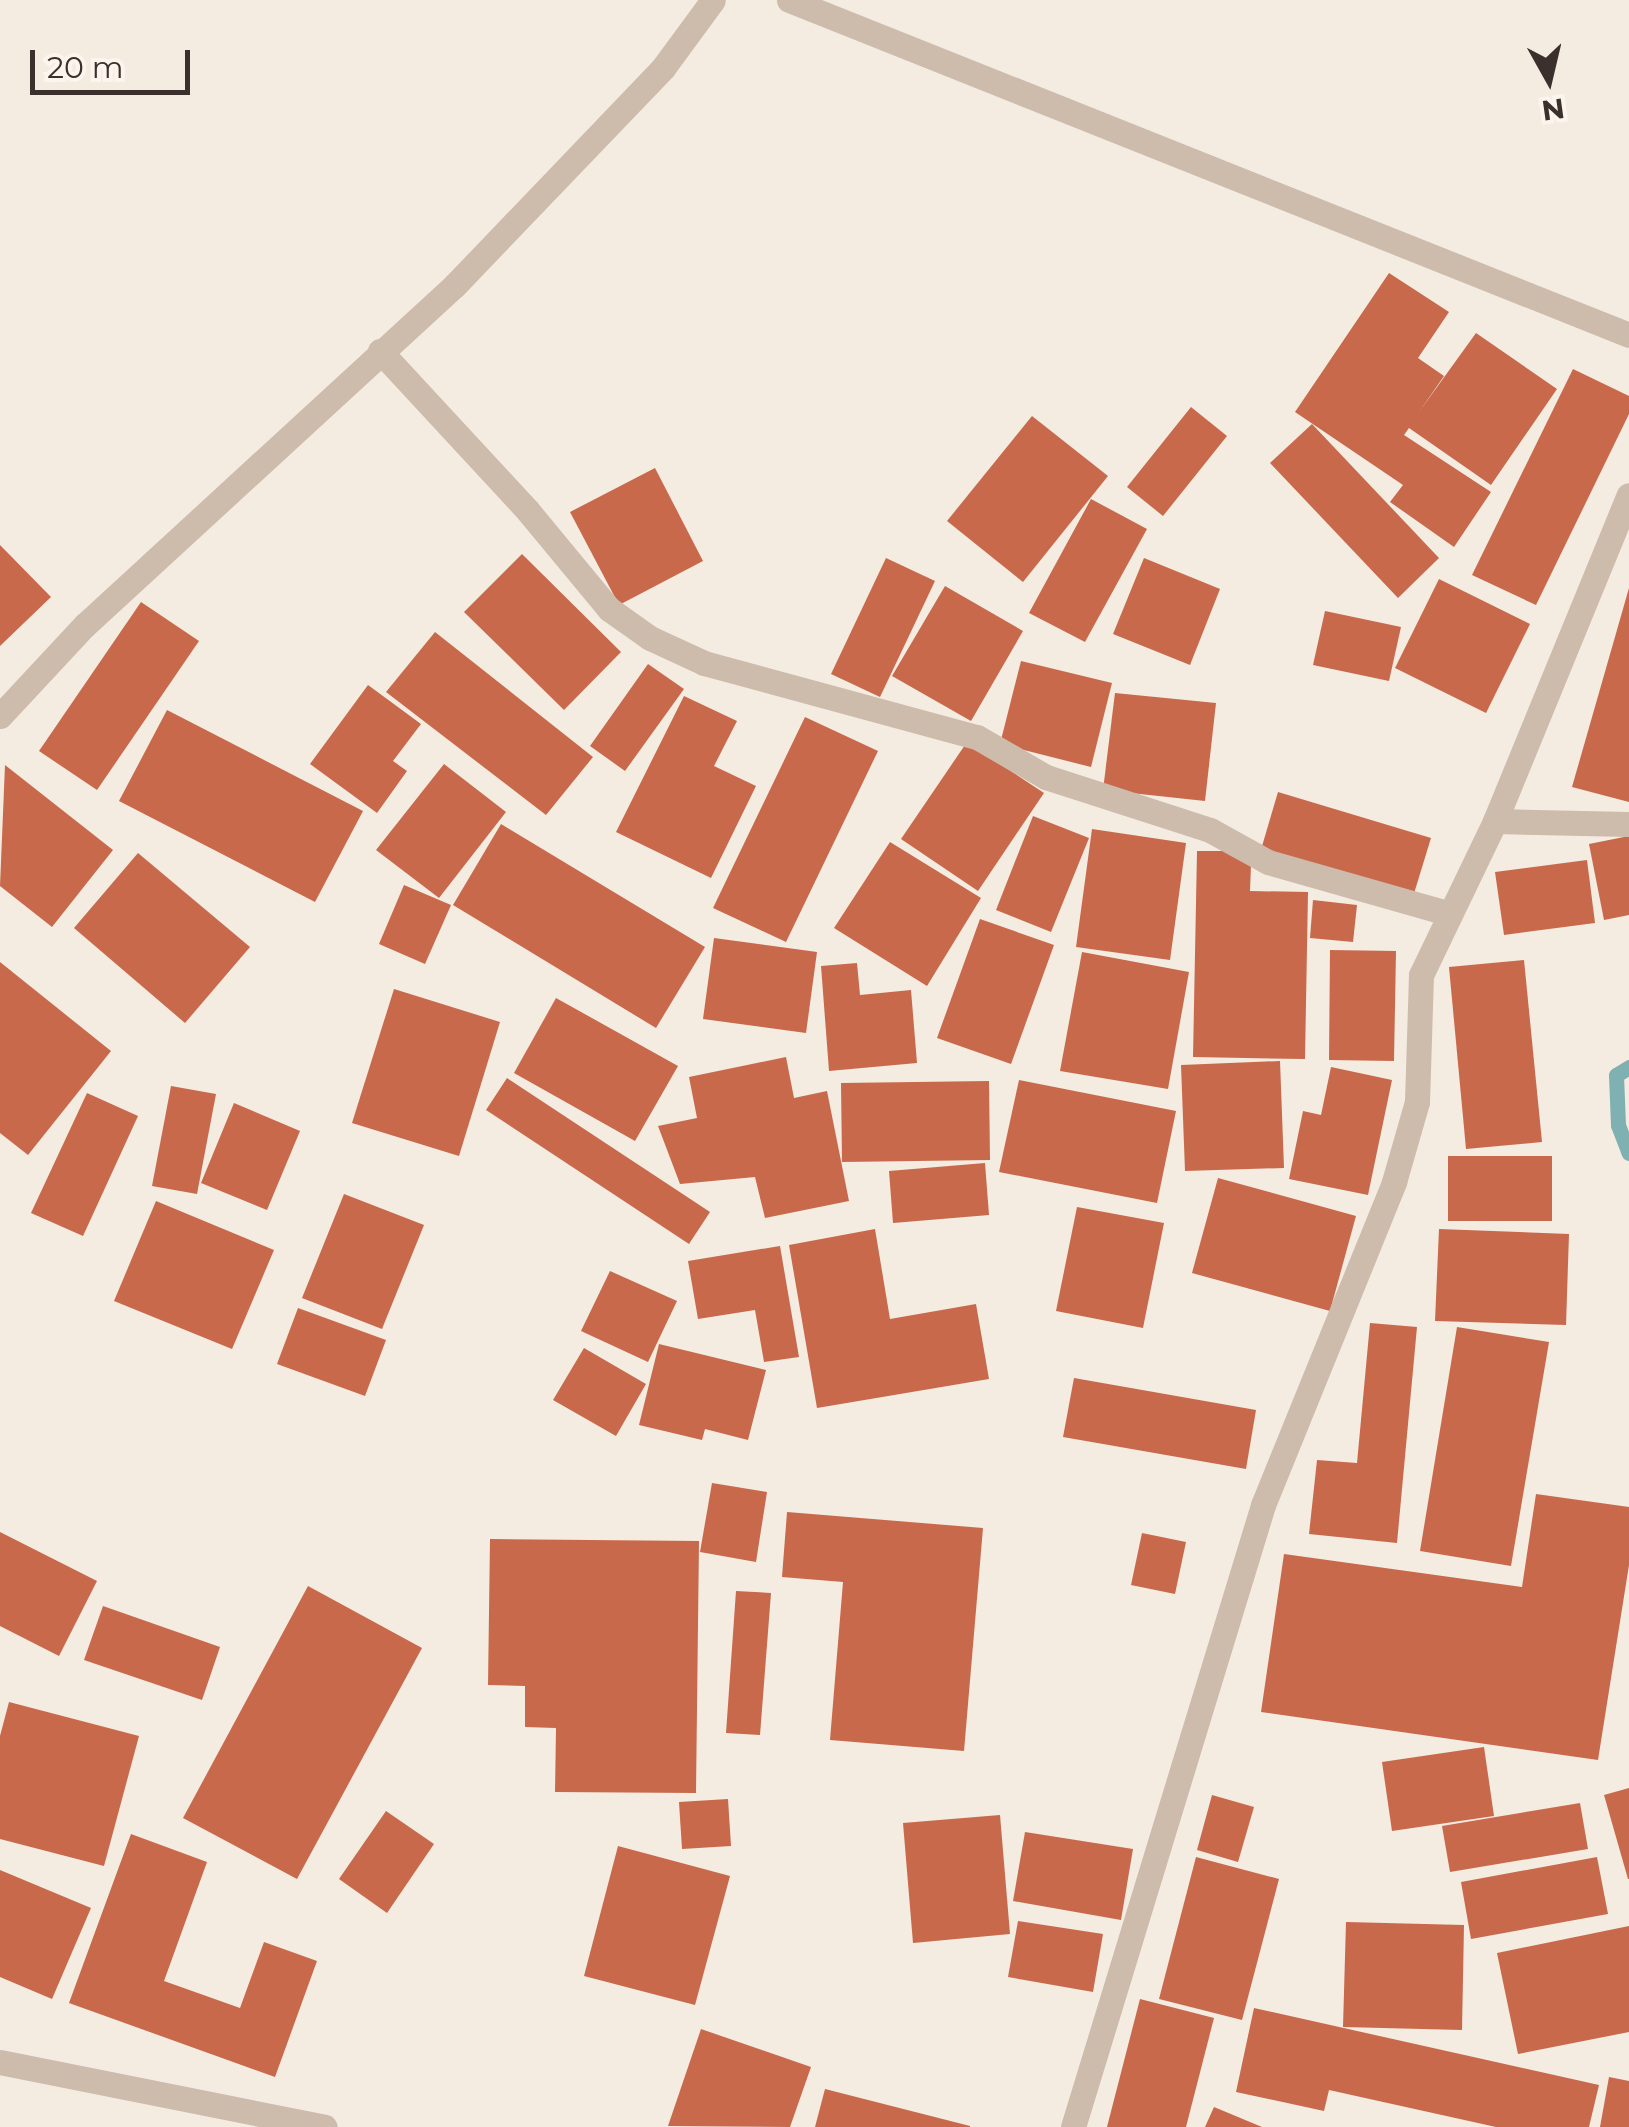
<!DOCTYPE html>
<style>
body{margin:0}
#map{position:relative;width:1629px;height:2127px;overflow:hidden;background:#f4ebe1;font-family:Montserrat,sans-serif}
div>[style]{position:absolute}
.stream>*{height:15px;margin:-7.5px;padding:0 7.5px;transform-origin:7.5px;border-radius:7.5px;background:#7fb0b2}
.building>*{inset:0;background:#c8694b}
.minor>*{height:25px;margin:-12.5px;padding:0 12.5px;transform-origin:12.5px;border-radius:12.5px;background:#cdbbac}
span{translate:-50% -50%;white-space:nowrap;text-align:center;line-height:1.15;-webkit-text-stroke:8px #fbf5ee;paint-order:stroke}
.north{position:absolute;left:1499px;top:30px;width:100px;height:100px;-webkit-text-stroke:8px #fbf5ee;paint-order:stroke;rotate:172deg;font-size:28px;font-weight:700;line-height:40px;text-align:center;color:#3b302b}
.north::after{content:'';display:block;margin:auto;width:35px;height:45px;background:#3b302b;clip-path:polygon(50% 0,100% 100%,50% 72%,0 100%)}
.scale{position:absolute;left:30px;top:50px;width:160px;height:45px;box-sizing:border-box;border:5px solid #3b302b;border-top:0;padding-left:12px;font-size:30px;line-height:35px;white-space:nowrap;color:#3b302b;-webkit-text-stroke:8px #fbf5ee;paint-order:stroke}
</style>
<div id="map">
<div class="stream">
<i style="left:1629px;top:1067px;width:15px;rotate:148deg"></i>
<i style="left:1616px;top:1075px;width:50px;rotate:87.7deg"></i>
<i style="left:1618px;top:1125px;width:30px;rotate:69deg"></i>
</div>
<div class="building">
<i style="clip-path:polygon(1389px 273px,1449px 312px,1418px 358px,1444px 376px,1419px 412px,1476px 333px,1557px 389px,1491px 485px,1409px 428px,1404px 435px,1491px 492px,1454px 547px,1390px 502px,1403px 485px,1295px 412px)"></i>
<i style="clip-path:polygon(1573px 369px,1629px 396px,1629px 414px,1536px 605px,1472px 575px)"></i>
<i style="clip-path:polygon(1191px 407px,1227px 436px,1163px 516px,1127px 487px)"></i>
<i style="clip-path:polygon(1032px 416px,1108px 476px,1023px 582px,947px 521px)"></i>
<i style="clip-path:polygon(1312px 424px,1439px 558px,1398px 598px,1270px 463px)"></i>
<i style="clip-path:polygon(655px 468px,703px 561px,619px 605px,570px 512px)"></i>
<i style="clip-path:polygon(1091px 499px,1147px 529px,1085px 642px,1029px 613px)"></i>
<i style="clip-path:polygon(0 545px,51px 597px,0 646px)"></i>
<i style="clip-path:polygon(522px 554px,621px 652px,564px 710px,464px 612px)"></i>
<i style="clip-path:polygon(886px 558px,935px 581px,880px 697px,831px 674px)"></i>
<i style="clip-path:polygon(1144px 558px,1220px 589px,1190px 665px,1113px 634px)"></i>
<i style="clip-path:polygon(1439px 579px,1530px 624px,1486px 713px,1395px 668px)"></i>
<i style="clip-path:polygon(945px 586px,1023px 631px,971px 721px,892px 676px)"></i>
<i style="clip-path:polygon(1629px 588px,1629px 802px,1572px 787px)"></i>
<i style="clip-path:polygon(141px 602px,199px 641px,97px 790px,39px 751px)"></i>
<i style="clip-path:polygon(1325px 611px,1401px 627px,1389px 681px,1313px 665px)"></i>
<i style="clip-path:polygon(435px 632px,593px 757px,546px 815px,386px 692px)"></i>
<i style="clip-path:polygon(1021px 661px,1112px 683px,1091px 767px,1000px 744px)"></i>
<i style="clip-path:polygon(648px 664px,684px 689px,625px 771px,590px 746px)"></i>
<i style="clip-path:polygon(368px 685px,421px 724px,393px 761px,407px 771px,377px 813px,310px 764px)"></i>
<i style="clip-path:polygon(1115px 693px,1216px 703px,1205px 801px,1103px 790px)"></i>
<i style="clip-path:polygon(684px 696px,737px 721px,714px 766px,756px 786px,711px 878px,616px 832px)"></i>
<i style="clip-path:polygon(167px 710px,363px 811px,315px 902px,119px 801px)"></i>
<i style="clip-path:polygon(805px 717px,878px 751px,786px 942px,713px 908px)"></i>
<i style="clip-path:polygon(967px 742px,1044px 793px,978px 891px,901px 839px)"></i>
<i style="clip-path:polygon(444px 764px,506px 812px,439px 898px,376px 850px)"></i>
<i style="clip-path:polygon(5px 765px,113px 850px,52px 927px,0 886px)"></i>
<i style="clip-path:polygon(1278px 792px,1431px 838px,1412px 900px,1260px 853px)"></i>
<i style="clip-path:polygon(1033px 816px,1089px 838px,1051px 932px,996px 910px)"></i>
<i style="clip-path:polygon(501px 824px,705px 947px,656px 1028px,453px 905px)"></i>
<i style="clip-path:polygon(1092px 829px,1186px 843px,1170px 960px,1076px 947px)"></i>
<i style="clip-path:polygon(1629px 836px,1629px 915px,1604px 920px,1589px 844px)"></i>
<i style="clip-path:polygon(890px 842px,981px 898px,927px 986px,834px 928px)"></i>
<i style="clip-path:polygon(1197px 851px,1235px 851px,1251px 865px,1250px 891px,1308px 892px,1305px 1059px,1193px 1057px)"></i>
<i style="clip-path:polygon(138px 853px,250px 947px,185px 1023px,74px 928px)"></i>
<i style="clip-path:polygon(1587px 860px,1595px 923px,1504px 935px,1495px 872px)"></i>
<i style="clip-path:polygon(404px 885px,451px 905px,425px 964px,379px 944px)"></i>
<i style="clip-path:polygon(1313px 900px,1357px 905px,1353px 942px,1310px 938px)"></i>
<i style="clip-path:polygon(980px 919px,1054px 945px,1011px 1064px,937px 1038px)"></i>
<i style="clip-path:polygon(714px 938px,817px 952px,806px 1033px,703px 1019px)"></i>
<i style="clip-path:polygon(1330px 950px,1396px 951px,1394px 1061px,1329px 1060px)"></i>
<i style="clip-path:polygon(1082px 952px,1189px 972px,1168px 1089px,1060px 1071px)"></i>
<i style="clip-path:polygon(1524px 960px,1542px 1142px,1466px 1149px,1449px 967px)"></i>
<i style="clip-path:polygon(0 962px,111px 1051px,28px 1155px,0 1133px)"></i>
<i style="clip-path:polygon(857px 963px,860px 995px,911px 990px,917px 1063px,829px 1071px,821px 966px)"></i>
<i style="clip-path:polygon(394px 989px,500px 1022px,459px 1156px,352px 1123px)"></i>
<i style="clip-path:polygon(556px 998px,678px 1066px,635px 1141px,514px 1073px)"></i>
<i style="clip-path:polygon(786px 1057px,794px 1098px,827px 1091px,849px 1201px,765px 1218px,755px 1177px,680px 1184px,658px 1126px,697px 1118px,689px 1077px)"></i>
<i style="clip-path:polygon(1280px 1061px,1284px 1168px,1185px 1171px,1181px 1065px)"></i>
<i style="clip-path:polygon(1331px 1067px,1392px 1080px,1368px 1195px,1289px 1179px,1303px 1111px,1321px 1115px)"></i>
<i style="clip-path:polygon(507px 1078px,710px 1212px,689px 1244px,486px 1110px)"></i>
<i style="clip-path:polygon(1019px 1080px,1176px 1111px,1157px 1203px,999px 1172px)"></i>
<i style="clip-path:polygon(989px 1081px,990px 1160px,842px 1162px,841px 1083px)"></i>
<i style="clip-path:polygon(171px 1086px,216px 1094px,197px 1194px,152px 1186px)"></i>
<i style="clip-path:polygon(87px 1093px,138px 1116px,83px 1236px,31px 1213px)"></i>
<i style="clip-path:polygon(234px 1103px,300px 1131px,267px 1210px,201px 1183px)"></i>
<i style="clip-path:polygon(1448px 1156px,1552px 1156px,1552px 1221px,1448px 1221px)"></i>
<i style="clip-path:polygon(985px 1163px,989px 1215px,893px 1223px,889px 1171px)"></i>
<i style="clip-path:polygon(1218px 1178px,1356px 1216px,1330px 1311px,1192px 1273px)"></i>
<i style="clip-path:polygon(344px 1194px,424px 1225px,382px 1329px,302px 1298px)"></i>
<i style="clip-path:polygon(156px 1201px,274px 1250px,232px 1349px,114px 1301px)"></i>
<i style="clip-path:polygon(1077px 1207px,1164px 1223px,1143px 1328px,1056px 1311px)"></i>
<i style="clip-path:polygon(875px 1229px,890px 1319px,976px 1304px,989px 1379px,817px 1408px,789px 1245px)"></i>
<i style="clip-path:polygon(1439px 1229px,1569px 1234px,1566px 1325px,1435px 1321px)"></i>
<i style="clip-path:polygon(780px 1246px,799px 1357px,764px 1362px,755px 1310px,698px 1319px,688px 1261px)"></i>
<i style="clip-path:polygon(610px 1271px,677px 1301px,648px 1362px,581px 1331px)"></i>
<i style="clip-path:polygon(298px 1308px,386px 1340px,365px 1396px,277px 1364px)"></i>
<i style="clip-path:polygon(1370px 1323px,1417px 1327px,1397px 1543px,1309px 1534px,1317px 1460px,1357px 1463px)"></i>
<i style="clip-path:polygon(1457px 1327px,1549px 1342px,1511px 1566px,1420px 1551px)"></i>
<i style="clip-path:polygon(659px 1344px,766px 1370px,748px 1440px,705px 1429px,702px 1440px,639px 1425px)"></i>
<i style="clip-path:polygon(584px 1348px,646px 1384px,616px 1436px,553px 1400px)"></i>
<i style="clip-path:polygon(1074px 1378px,1256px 1410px,1246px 1469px,1063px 1437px)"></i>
<i style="clip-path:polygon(712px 1483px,767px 1492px,756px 1562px,700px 1552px)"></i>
<i style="clip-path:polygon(1536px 1494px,1629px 1507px,1629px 1565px,1598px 1760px,1261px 1712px,1284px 1554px,1522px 1587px)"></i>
<i style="clip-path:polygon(787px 1512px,983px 1528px,964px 1751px,830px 1740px,843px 1582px,782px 1577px)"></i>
<i style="clip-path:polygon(0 1532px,97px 1581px,59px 1656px,0 1626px)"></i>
<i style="clip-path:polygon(1142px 1533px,1186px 1542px,1175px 1594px,1131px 1585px)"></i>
<i style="clip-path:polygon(490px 1539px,699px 1541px,696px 1793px,555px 1792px,556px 1728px,525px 1727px,525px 1686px,488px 1685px)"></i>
<i style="clip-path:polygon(308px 1586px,422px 1648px,297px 1879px,183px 1818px)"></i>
<i style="clip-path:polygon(736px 1591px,771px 1593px,760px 1735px,726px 1733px)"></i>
<i style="clip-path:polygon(103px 1606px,220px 1647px,202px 1700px,84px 1660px)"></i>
<i style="clip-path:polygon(9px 1702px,139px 1736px,104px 1866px,0 1839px,0 1736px)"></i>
<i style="clip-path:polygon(1484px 1747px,1494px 1816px,1392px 1831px,1382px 1762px)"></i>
<i style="clip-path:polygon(1629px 1788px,1629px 1879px,1628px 1879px,1604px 1795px)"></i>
<i style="clip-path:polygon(1212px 1795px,1254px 1807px,1238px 1862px,1197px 1850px)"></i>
<i style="clip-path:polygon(728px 1799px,731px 1846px,682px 1849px,679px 1802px)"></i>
<i style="clip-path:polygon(1580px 1803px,1588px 1849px,1450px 1872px,1442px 1826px)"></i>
<i style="clip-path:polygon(386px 1811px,434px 1844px,387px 1913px,339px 1879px)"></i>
<i style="clip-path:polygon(1000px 1815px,1010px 1934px,913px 1943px,903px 1823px)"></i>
<i style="clip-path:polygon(1025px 1832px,1133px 1849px,1121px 1920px,1013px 1901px)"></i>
<i style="clip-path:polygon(131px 1834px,207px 1862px,164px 1981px,240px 2008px,264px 1942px,317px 1961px,275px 2077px,69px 2003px)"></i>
<i style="clip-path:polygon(618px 1846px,730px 1876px,695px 2005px,584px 1976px)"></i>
<i style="clip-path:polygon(1196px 1857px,1279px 1879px,1242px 2020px,1159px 1999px)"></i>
<i style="clip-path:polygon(1597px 1857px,1608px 1914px,1471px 1939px,1461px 1882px)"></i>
<i style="clip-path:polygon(0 1870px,91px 1908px,52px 1999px,0 1977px)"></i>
<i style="clip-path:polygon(1018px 1921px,1103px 1934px,1093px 1992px,1008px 1977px)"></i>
<i style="clip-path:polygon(1346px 1922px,1464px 1925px,1462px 2030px,1343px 2027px)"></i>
<i style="clip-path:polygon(1629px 1926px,1629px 2032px,1518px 2054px,1497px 1953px)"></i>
<i style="clip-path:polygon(1140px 1999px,1214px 2018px,1186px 2127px,1107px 2127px)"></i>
<i style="clip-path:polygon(1254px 2008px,1599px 2085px,1589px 2127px,1496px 2127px,1329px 2090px,1324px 2111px,1236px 2092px)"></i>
<i style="clip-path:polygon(701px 2029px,811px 2067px,790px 2127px,668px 2126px)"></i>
<i style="clip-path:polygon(1609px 2077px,1629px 2081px,1629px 2127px,1600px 2127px)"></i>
<i style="clip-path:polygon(825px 2089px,970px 2126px,970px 2127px,815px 2127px)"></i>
<i style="clip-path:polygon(1214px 2107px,1262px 2127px,1205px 2127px)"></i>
</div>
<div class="minor">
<i style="left:789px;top:0;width:904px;rotate:21.74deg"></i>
<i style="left:380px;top:351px;width:218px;rotate:47.2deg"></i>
<i style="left:528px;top:511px;width:127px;rotate:50.4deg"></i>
<i style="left:609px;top:609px;width:50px;rotate:35.3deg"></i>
<i style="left:650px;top:638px;width:60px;rotate:24.8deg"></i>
<i style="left:704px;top:663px;width:283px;rotate:15.2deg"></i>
<i style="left:977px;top:737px;width:80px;rotate:30.1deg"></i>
<i style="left:1046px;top:777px;width:172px;rotate:17.9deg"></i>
<i style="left:1210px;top:830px;width:66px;rotate:28.9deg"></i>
<i style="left:1268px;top:862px;width:189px;rotate:15.9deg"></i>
<i style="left:0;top:716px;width:125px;rotate:-47deg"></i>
<i style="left:85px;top:625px;width:502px;rotate:-42.58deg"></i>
<i style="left:455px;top:285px;width:301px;rotate:-46.2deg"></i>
<i style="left:663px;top:68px;width:84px;rotate:-53.7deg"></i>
<i style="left:1495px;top:821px;width:134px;rotate:1.3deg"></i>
<i style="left:0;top:2062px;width:331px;rotate:11.3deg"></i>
<i style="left:1073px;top:2127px;width:650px;rotate:-73.01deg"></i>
<i style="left:1263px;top:1505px;width:349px;rotate:-67.9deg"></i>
<i style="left:1394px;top:1182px;width:83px;rotate:-74deg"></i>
<i style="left:1417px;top:1102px;width:127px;rotate:-88.2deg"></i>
<i style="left:1421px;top:975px;width:171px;rotate:-64.3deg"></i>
<i style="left:1495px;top:821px;width:352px;rotate:-67.7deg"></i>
</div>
<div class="north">N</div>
<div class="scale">20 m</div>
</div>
